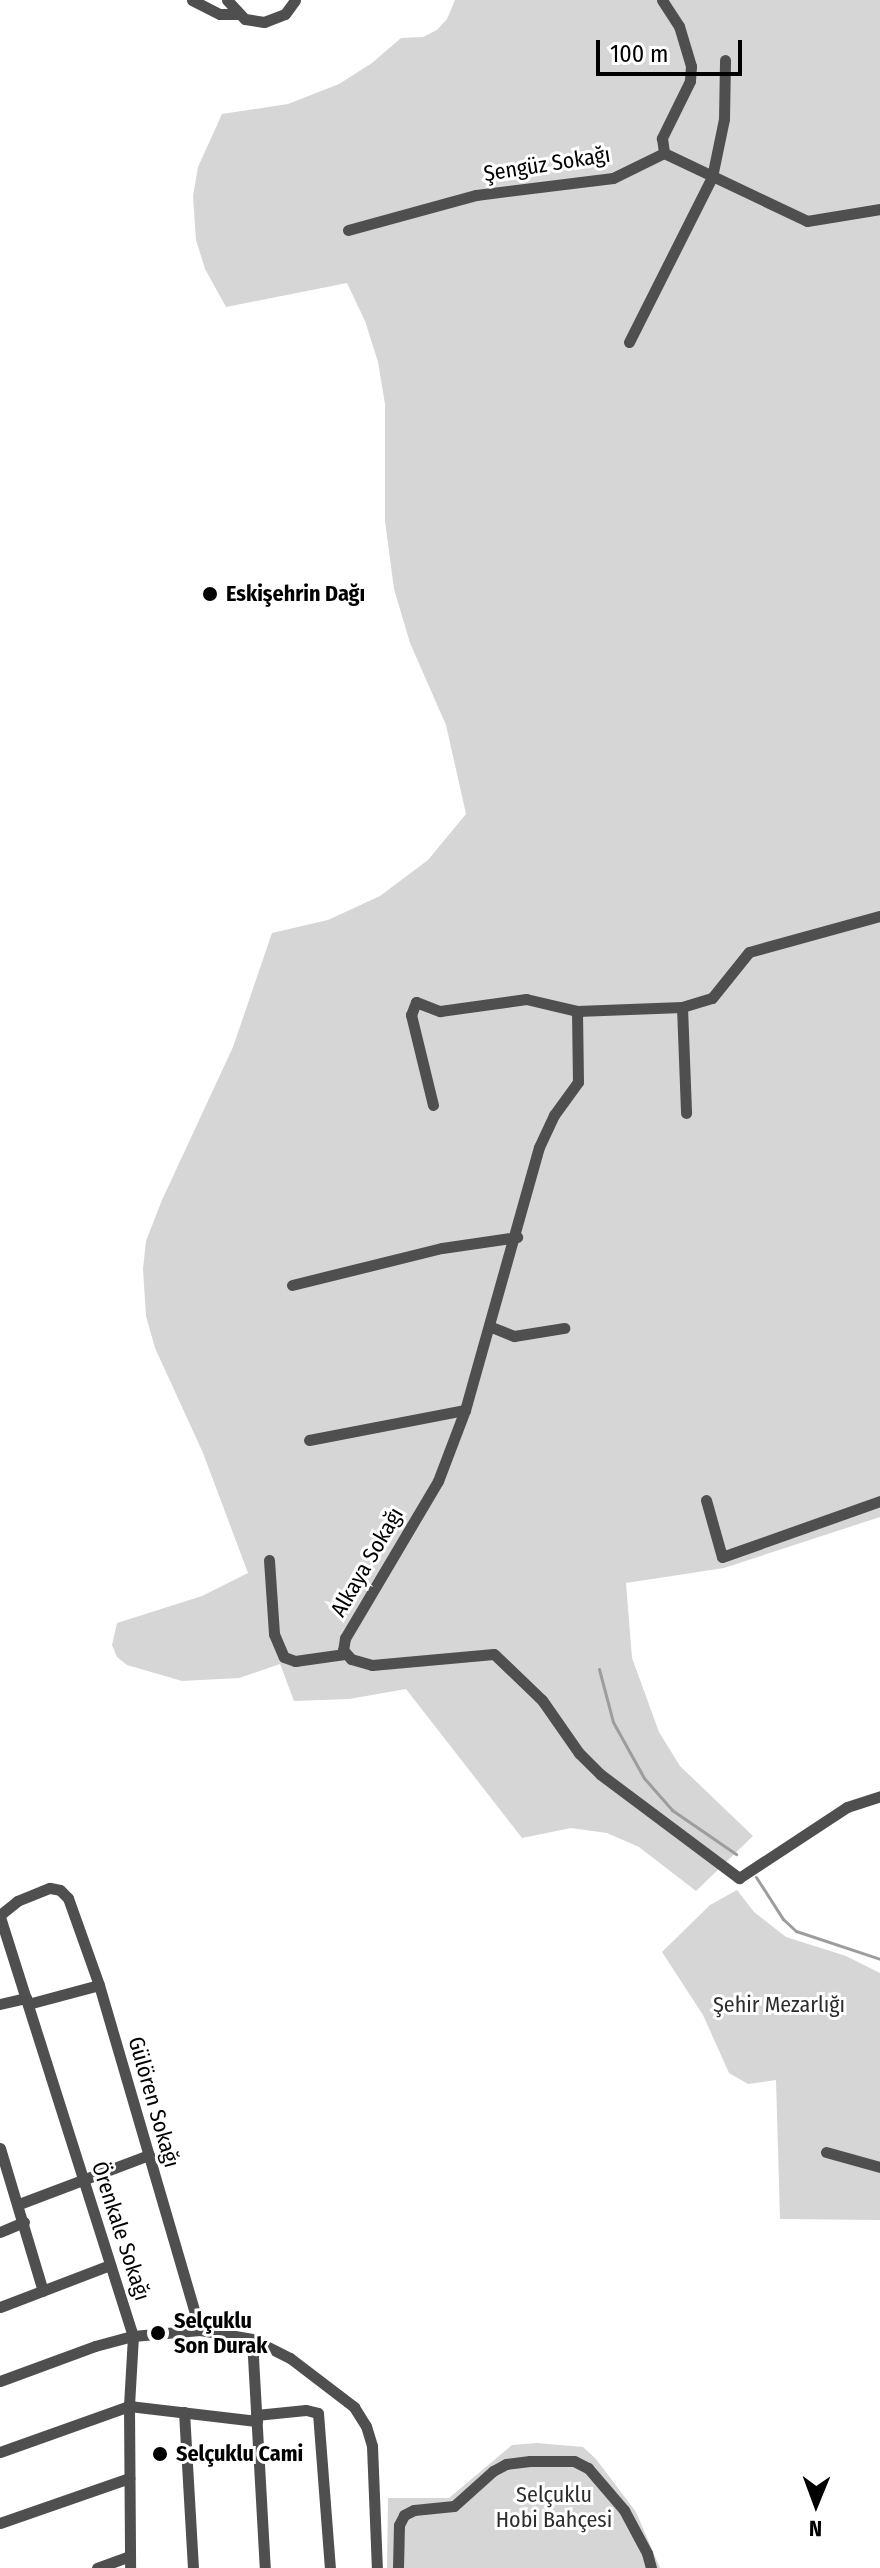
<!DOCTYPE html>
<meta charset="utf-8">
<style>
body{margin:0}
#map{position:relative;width:880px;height:2568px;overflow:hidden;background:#fff;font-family:"Fira Sans Condensed",sans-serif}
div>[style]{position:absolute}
.green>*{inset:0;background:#d6d6d6}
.stream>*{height:3px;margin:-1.5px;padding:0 1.5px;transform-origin:1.5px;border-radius:1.5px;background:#9d9d9d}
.minor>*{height:11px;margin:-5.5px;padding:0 5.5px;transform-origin:5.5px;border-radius:5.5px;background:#4f4f4f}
.dots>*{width:22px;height:22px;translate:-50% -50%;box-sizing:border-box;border:4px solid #fff;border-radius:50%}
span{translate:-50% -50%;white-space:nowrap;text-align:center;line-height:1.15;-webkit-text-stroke:6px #fff;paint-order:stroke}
.street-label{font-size:22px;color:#000}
.poi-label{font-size:22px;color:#000;font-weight:700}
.left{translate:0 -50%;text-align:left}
.park-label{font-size:22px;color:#2d2d2d}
.north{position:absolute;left:776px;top:2464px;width:80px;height:80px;-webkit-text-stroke:6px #fff;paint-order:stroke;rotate:181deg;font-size:22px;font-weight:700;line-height:32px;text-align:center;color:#000}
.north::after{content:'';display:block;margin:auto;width:28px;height:36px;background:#000;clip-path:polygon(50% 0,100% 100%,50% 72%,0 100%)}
.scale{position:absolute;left:596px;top:40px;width:146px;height:36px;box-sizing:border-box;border:4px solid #000;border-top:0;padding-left:10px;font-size:24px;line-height:28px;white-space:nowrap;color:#000;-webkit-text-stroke:6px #fff;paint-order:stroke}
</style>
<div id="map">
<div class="green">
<i style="clip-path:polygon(455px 0,880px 0,880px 1517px,724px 1568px,626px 1583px,632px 1658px,659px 1732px,680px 1766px,753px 1836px,696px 1891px,639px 1847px,607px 1833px,571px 1828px,522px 1838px,406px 1689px,349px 1699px,294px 1701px,280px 1664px,239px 1678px,182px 1681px,127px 1665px,117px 1657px,112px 1645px,117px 1623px,202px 1596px,248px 1573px,203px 1453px,155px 1348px,146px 1316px,143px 1269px,146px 1241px,162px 1200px,233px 1047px,272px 933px,328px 920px,380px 896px,428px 860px,466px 814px,446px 725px,410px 643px,394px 589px,385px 521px,385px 404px,378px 362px,365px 321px,347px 283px,226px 307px,205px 269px,196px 240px,193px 196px,198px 167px,222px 114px,288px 104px,339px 84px,372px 63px,401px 38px,423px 37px,437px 30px,447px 19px)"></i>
<i style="clip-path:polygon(737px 1890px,754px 1912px,786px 1937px,846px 1956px,880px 1973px,880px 2220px,780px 2219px,776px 2080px,748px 2084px,729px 2073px,703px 2015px,662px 1952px,710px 1905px)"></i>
<i style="clip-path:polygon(537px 2443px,583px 2447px,596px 2459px,636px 2512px,660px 2568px,387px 2568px,388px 2498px,449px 2498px,512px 2445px)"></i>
</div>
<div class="stream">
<i style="left:599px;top:1669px;width:55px;rotate:75.2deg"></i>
<i style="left:613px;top:1722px;width:64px;rotate:61deg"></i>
<i style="left:644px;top:1778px;width:43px;rotate:48.8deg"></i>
<i style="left:672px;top:1810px;width:78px;rotate:34.5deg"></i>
<i style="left:756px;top:1877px;width:50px;rotate:57.3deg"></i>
<i style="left:783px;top:1919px;width:18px;rotate:43deg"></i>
<i style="left:796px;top:1931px;width:89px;rotate:18.4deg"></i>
</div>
<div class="minor">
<i style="left:192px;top:0;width:31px;rotate:27deg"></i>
<i style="left:220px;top:14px;width:17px"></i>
<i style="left:227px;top:0;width:26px;rotate:47deg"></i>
<i style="left:245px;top:19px;width:19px;rotate:9deg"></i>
<i style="left:264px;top:22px;width:22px;rotate:-21deg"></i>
<i style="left:285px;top:14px;width:17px;rotate:-54deg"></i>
<i style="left:662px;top:0;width:31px;rotate:57deg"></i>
<i style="left:679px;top:26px;width:42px;rotate:73.3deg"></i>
<i style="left:691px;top:66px;width:15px;rotate:94deg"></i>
<i style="left:690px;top:81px;width:64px;rotate:116.2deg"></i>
<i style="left:662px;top:138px;width:15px;rotate:82deg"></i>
<i style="left:664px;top:153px;width:158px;rotate:25.4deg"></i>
<i style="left:807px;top:221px;width:74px;rotate:-9.3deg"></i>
<i style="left:348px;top:230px;width:133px;rotate:-15.3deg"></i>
<i style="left:476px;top:195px;width:138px;rotate:-7.1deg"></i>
<i style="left:613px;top:178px;width:57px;rotate:-26.1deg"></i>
<i style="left:629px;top:342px;width:185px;rotate:-63.3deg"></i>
<i style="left:712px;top:177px;width:59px;rotate:-78.3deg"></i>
<i style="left:724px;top:119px;width:59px;rotate:-89deg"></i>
<i style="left:682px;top:1007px;width:106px;rotate:87.8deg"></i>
<i style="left:577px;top:1011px;width:71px;rotate:89.2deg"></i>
<i style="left:578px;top:1082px;width:41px;rotate:126deg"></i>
<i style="left:554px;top:1115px;width:35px;rotate:115deg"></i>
<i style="left:539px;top:1147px;width:273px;rotate:105.7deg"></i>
<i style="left:465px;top:1410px;width:76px;rotate:110.8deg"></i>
<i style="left:438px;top:1481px;width:182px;rotate:120.6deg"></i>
<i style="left:345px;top:1638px;width:12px;rotate:99deg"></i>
<i style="left:343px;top:1650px;width:12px;rotate:48deg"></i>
<i style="left:351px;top:1659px;width:22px;rotate:16deg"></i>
<i style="left:372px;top:1665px;width:122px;rotate:-5.2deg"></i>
<i style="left:494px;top:1654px;width:66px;rotate:43.8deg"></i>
<i style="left:542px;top:1700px;width:65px;rotate:55.1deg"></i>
<i style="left:579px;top:1753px;width:30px;rotate:45deg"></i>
<i style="left:600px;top:1774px;width:174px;rotate:36.8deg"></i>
<i style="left:739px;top:1878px;width:129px;rotate:-33.3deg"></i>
<i style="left:847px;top:1807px;width:35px;rotate:-18deg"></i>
<i style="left:433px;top:1105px;width:93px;rotate:-103.7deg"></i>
<i style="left:411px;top:1015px;width:14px;rotate:-69deg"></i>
<i style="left:416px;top:1002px;width:26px;rotate:21deg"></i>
<i style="left:440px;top:1011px;width:87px;rotate:-7.9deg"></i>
<i style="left:526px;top:999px;width:52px;rotate:13.2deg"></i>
<i style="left:577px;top:1011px;width:105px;rotate:-2.2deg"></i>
<i style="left:682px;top:1007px;width:31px;rotate:-17deg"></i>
<i style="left:712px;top:998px;width:59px;rotate:-51.2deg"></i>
<i style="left:749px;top:952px;width:136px;rotate:-15.4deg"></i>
<i style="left:292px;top:1285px;width:154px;rotate:-13.9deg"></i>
<i style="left:442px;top:1248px;width:76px;rotate:-8.3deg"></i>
<i style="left:489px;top:1326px;width:27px;rotate:22deg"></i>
<i style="left:514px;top:1336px;width:51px;rotate:-9.1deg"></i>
<i style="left:309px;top:1440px;width:159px;rotate:-10.9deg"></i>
<i style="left:706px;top:1500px;width:59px;rotate:74.3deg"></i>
<i style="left:722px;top:1557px;width:168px;rotate:-19.5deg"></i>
<i style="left:269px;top:1560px;width:74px;rotate:86.1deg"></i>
<i style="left:274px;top:1634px;width:25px;rotate:67deg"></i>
<i style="left:284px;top:1657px;width:12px;rotate:20deg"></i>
<i style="left:295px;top:1661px;width:50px;rotate:-8deg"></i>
<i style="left:0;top:1915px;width:22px;rotate:-39deg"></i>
<i style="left:17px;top:1901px;width:35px;rotate:-22deg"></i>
<i style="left:50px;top:1888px;width:10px;rotate:11deg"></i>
<i style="left:60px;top:1890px;width:11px;rotate:45deg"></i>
<i style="left:68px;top:1898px;width:92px;rotate:70.4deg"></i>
<i style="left:99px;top:1985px;width:359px;rotate:73.7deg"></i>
<i style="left:0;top:1917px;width:440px;rotate:72.4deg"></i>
<i style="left:133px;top:2336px;width:70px;rotate:93.3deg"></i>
<i style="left:129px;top:2406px;width:162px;rotate:89.6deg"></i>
<i style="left:0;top:2004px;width:27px;rotate:-13deg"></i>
<i style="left:28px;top:2004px;width:73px;rotate:-15deg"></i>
<i style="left:0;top:2148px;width:149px;rotate:73.3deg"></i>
<i style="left:826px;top:2152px;width:56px;rotate:15.5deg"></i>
<i style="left:19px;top:2204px;width:139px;rotate:-20.7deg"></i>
<i style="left:0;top:2232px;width:26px;rotate:-23deg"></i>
<i style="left:0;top:2307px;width:118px;rotate:-20.9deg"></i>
<i style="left:252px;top:2339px;width:229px;rotate:86.8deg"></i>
<i style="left:0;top:2381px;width:101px;rotate:-20.2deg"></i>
<i style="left:95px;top:2346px;width:39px;rotate:-15deg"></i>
<i style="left:133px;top:2336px;width:67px;rotate:-5.1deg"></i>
<i style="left:200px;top:2330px;width:53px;rotate:9.8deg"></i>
<i style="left:252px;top:2339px;width:42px;rotate:26.6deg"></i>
<i style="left:290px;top:2358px;width:81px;rotate:37.4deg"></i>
<i style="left:354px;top:2407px;width:22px;rotate:58deg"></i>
<i style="left:366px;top:2426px;width:21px;rotate:73deg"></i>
<i style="left:372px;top:2446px;width:122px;rotate:87.7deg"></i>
<i style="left:184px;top:2412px;width:156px;rotate:86.7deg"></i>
<i style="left:256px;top:2415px;width:50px;rotate:-5.7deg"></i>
<i style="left:306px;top:2410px;width:12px;rotate:14deg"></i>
<i style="left:318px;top:2413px;width:155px;rotate:85.6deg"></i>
<i style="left:0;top:2452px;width:137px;rotate:-19.6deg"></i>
<i style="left:129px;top:2406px;width:129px;rotate:6.7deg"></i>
<i style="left:0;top:2523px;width:137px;rotate:-19.2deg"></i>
<i style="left:97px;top:2568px;width:35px;rotate:-20deg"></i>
<i style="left:398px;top:2568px;width:43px;rotate:-88.7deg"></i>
<i style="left:399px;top:2525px;width:11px;rotate:-63deg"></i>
<i style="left:404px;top:2515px;width:11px;rotate:-27deg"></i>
<i style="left:414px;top:2510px;width:40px;rotate:-5.7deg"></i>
<i style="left:454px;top:2506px;width:52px;rotate:-41.9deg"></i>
<i style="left:493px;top:2471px;width:15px;rotate:-28deg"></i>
<i style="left:506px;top:2464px;width:24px;rotate:-7deg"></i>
<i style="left:530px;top:2461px;width:44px"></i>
<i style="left:574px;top:2461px;width:16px;rotate:27deg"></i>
<i style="left:588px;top:2468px;width:55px;rotate:49.4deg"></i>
<i style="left:624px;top:2510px;width:49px;rotate:61.9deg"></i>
<i style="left:647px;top:2553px;width:16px;rotate:75deg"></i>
</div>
<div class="dots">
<i style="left:210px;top:594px;background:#000"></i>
<i style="left:158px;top:2333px;background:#000"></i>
<i style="left:160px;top:2454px;background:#000"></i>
</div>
<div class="street-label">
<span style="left:547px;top:164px;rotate:-9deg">Şengüz Sokağı</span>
<span style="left:367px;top:1562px;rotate:-60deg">Alkaya Sokağı</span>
<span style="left:154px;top:2102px;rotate:74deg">Gülören Sokağı</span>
<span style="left:121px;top:2231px;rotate:72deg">Örenkale Sokağı</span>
</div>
<div class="poi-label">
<span class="left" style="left:226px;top:594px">Eskişehrin Dağı</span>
<span class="left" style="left:174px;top:2333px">Selçuklu<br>Son Durak</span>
<span class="left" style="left:176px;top:2454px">Selçuklu Cami</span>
</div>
<div class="park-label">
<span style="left:779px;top:2005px">Şehir Mezarlığı</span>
<span style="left:554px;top:2507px">Selçuklu<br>Hobi Bahçesi</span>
</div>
<div class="north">N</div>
<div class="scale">100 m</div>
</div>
